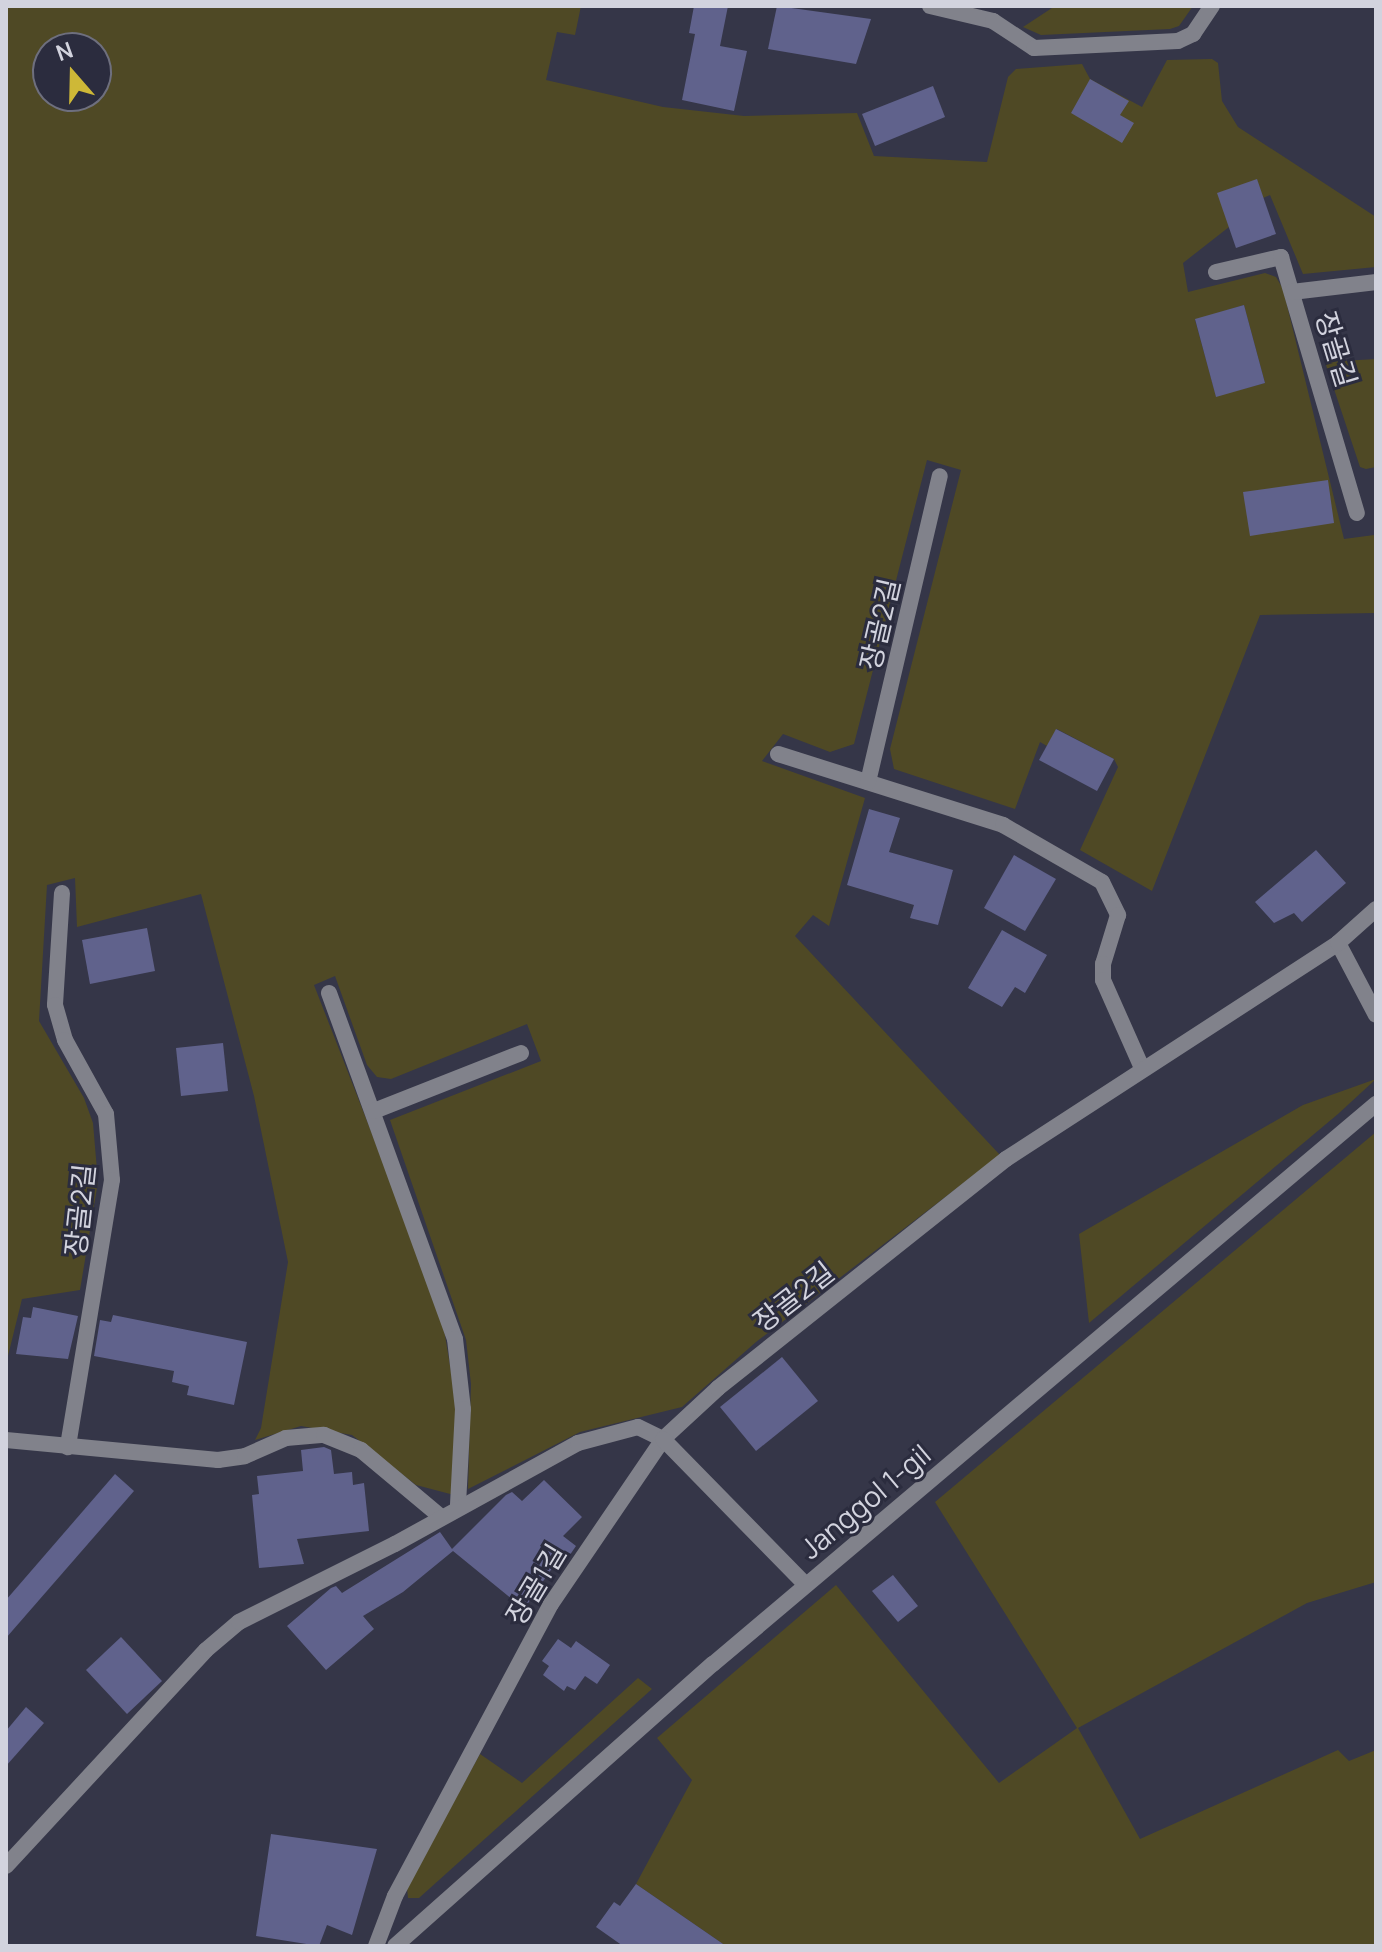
<!DOCTYPE html>
<meta charset="utf-8">
<style>
body{margin:0}
#map{position:relative;width:1382px;height:1952px;overflow:hidden;background:#353648;font-family:Manrope,"Noto Sans KR",sans-serif}
div>[style]{position:absolute}
.green>*{inset:0;background:#4f4925}
.building>*{inset:0;background:#60628c}
.lane>*{height:16px;margin:-8px;padding:0 8px;transform-origin:8px;border-radius:8px;background:#81828b}
.street>*{height:16px;margin:-8px;padding:0 8px;transform-origin:8px;border-radius:8px;background:#81828b}
span{translate:-50% -50%;white-space:nowrap;text-align:center;line-height:1.15;-webkit-text-stroke:6px #2b2c3e;paint-order:stroke}
.street-label{font-size:28px;color:#d2d3de}
.frame{position:absolute;inset:0;border:8px solid #d2d3de;pointer-events:none}
.north{position:absolute;left:32px;top:32px;width:80px;height:80px;box-sizing:border-box;background:#2b2c3e;border:2px solid #6e6f7e;border-radius:50%;rotate:340deg;font-size:22px;font-weight:700;line-height:32px;text-align:center;color:#d2d3de}
.north::after{content:'';display:block;margin:auto;width:28px;height:36px;background:#ceb837;clip-path:polygon(50% 0,100% 100%,50% 72%,0 100%)}
</style>
<div id="map">
<div class="green">
<i style="clip-path:polygon(evenodd,6px 6px,581px 6px,575px 35px,557px 32px,546px 80px,663px 107px,744px 116px,857px 113px,874px 156px,987px 162px,1008px 77px,1016px 69px,1082px 64px,1090px 79px,1142px 107px,1167px 60px,1212px 59px,1218px 63px,1222px 101px,1238px 127px,1376px 217px,1376px 267px,1303px 274px,1270px 195px,1263px 198px,1257px 180px,1229px 227px,1183px 263px,1188px 292px,1265px 273px,1276px 277px,1283px 289px,1344px 539px,1374px 535px,1376px 529px,1376px 613px,1260px 615px,1152px 891px,1080px 850px,1118px 767px,1114px 759px,1057px 729px,1047px 746px,1040px 742px,1015px 809px,894px 769px,890px 749px,961px 470px,927px 460px,854px 744px,830px 752px,783px 734px,762px 761px,865px 798px,829px 926px,813px 915px,795px 936px,1000px 1155px,756px 1342px,682px 1407px,580px 1432px,468px 1489px,471px 1384px,466px 1340px,390px 1120px,541px 1061px,527px 1024px,391px 1079px,377px 1077px,367px 1065px,335px 976px,314px 985px,441px 1311px,456px 1402px,454px 1495px,416px 1485px,352px 1435px,301px 1426px,255px 1440px,261px 1428px,288px 1262px,254px 1096px,201px 894px,77px 927px,75px 878px,47px 885px,39px 1021px,84px 1098px,93px 1123px,98px 1182px,80px 1290px,22px 1299px,6px 1364px,6px 6px,48px 48px,96px 48px,96px 96px,48px 96px,48px 48px,6px 6px,1244px 305px,1265px 383px,1216px 396px,1195px 320px,1244px 305px)"></i>
<i style="clip-path:polygon(1055px 6px,1193px 6px,1179px 26px,1170px 29px,1041px 35px,1023px 27px)"></i>
<i style="clip-path:polygon(1376px 359px,1376px 467px,1366px 469px,1360px 467px,1325px 362px)"></i>
<i style="clip-path:polygon(1376px 1079px,1338px 1114px,1089px 1323px,1079px 1234px,1303px 1105px)"></i>
<i style="clip-path:polygon(1376px 1132px,1376px 1582px,1307px 1603px,1078px 1728px,1140px 1839px,1338px 1750px,1349px 1761px,1376px 1750px,1376px 1946px,726px 1946px,636px 1884px,692px 1780px,657px 1738px,836px 1585px,999px 1783px,1077px 1728px,935px 1502px)"></i>
<i style="clip-path:polygon(638px 1678px,652px 1689px,419px 1898px,408px 1898px,407px 1887px,480px 1754px,522px 1783px)"></i>
</div>
<div class="building">
<i style="clip-path:polygon(694px 6px,728px 6px,720px 46px,747px 51px,734px 111px,682px 100px,695px 34px,689px 33px)"></i>
<i style="clip-path:polygon(777px 6px,871px 19px,856px 64px,768px 49px)"></i>
<i style="clip-path:polygon(1090px 79px,1129px 101px,1120px 115px,1134px 123px,1122px 143px,1071px 113px)"></i>
<i style="clip-path:polygon(933px 86px,945px 117px,875px 146px,862px 114px)"></i>
<i style="clip-path:polygon(1257px 179px,1276px 234px,1236px 248px,1217px 193px)"></i>
<i style="clip-path:polygon(1244px 305px,1265px 383px,1216px 397px,1195px 319px)"></i>
<i style="clip-path:polygon(1328px 480px,1334px 523px,1250px 536px,1243px 492px)"></i>
<i style="clip-path:polygon(1056px 729px,1114px 759px,1097px 791px,1039px 760px)"></i>
<i style="clip-path:polygon(869px 809px,900px 818px,889px 852px,953px 870px,938px 925px,910px 918px,914px 905px,847px 885px)"></i>
<i style="clip-path:polygon(1316px 850px,1346px 883px,1302px 922px,1294px 913px,1274px 923px,1255px 902px)"></i>
<i style="clip-path:polygon(1014px 855px,1056px 879px,1025px 931px,984px 908px)"></i>
<i style="clip-path:polygon(147px 928px,155px 971px,90px 984px,82px 940px)"></i>
<i style="clip-path:polygon(1002px 930px,1047px 955px,1025px 993px,1015px 987px,1002px 1007px,968px 988px)"></i>
<i style="clip-path:polygon(223px 1043px,228px 1091px,181px 1096px,176px 1048px)"></i>
<i style="clip-path:polygon(33px 1307px,78px 1316px,68px 1359px,16px 1354px,23px 1317px,31px 1318px)"></i>
<i style="clip-path:polygon(113px 1315px,247px 1342px,234px 1405px,187px 1395px,189px 1386px,172px 1382px,174px 1371px,94px 1356px,100px 1320px,111px 1322px)"></i>
<i style="clip-path:polygon(782px 1357px,818px 1401px,756px 1451px,720px 1407px)"></i>
<i style="clip-path:polygon(324px 1447px,331px 1450px,334px 1474px,352px 1472px,353px 1485px,364px 1483px,369px 1531px,297px 1539px,304px 1564px,259px 1568px,252px 1495px,259px 1494px,257px 1476px,303px 1471px,301px 1450px)"></i>
<i style="clip-path:polygon(115px 1474px,134px 1491px,6px 1638px,6px 1600px)"></i>
<i style="clip-path:polygon(544px 1480px,582px 1517px,563px 1536px,576px 1546px,563px 1565px,557px 1561px,524px 1609px,453px 1551px,403px 1592px,363px 1616px,374px 1629px,326px 1670px,287px 1626px,331px 1588px,336px 1586px,342px 1593px,440px 1532px,452px 1549px,506px 1495px,512px 1492px,522px 1501px)"></i>
<i style="clip-path:polygon(893px 1575px,918px 1606px,898px 1622px,872px 1591px)"></i>
<i style="clip-path:polygon(121px 1637px,162px 1681px,127px 1714px,86px 1670px)"></i>
<i style="clip-path:polygon(558px 1639px,571px 1648px,576px 1641px,610px 1665px,597px 1684px,585px 1676px,575px 1690px,567px 1686px,564px 1691px,543px 1675px,549px 1666px,542px 1661px)"></i>
<i style="clip-path:polygon(26px 1707px,44px 1723px,6px 1766px,6px 1731px)"></i>
<i style="clip-path:polygon(271px 1834px,377px 1849px,352px 1935px,327px 1925px,319px 1946px,256px 1936px)"></i>
<i style="clip-path:polygon(636px 1884px,726px 1946px,623px 1946px,596px 1927px,614px 1902px,620px 1906px)"></i>
</div>
<div class="lane">
<i style="left:930px;top:6px;width:65px;rotate:13.4deg"></i>
<i style="left:993px;top:21px;width:49px;rotate:33.4deg"></i>
<i style="left:1034px;top:48px;width:144px;rotate:-2.8deg"></i>
<i style="left:1178px;top:41px;width:17px;rotate:-25deg"></i>
<i style="left:1193px;top:34px;width:34px;rotate:-56deg"></i>
<i style="left:1216px;top:272px;width:67px;rotate:-13deg"></i>
<i style="left:1281px;top:257px;width:267px;rotate:73.5deg"></i>
<i style="left:1292px;top:292px;width:85px;rotate:-6.8deg"></i>
<i style="left:778px;top:754px;width:236px;rotate:17.5deg"></i>
<i style="left:1003px;top:825px;width:114px;rotate:29.9deg"></i>
<i style="left:1102px;top:882px;width:37px;rotate:64deg"></i>
<i style="left:1118px;top:915px;width:51px;rotate:107deg"></i>
<i style="left:1103px;top:964px;width:16px;rotate:90deg"></i>
<i style="left:1103px;top:980px;width:96px;rotate:66.1deg"></i>
<i style="left:868px;top:782px;width:314px;rotate:-76.8deg"></i>
<i style="left:62px;top:893px;width:112px;rotate:93.6deg"></i>
<i style="left:55px;top:1005px;width:36px;rotate:74deg"></i>
<i style="left:65px;top:1040px;width:85px;rotate:61deg"></i>
<i style="left:106px;top:1114px;width:66px;rotate:84.8deg"></i>
<i style="left:112px;top:1180px;width:271px;rotate:99.4deg"></i>
<i style="left:1338px;top:943px;width:81px;rotate:62.2deg"></i>
<i style="left:329px;top:993px;width:368px;rotate:70deg"></i>
<i style="left:455px;top:1339px;width:70px;rotate:83.5deg"></i>
<i style="left:463px;top:1409px;width:97px;rotate:93deg"></i>
<i style="left:374px;top:1111px;width:158px;rotate:-21.5deg"></i>
<i style="left:6px;top:1440px;width:213px;rotate:5.4deg"></i>
<i style="left:218px;top:1460px;width:27px;rotate:-8deg"></i>
<i style="left:245px;top:1456px;width:45px;rotate:-23.7deg"></i>
<i style="left:286px;top:1438px;width:38px;rotate:-5deg"></i>
<i style="left:324px;top:1435px;width:40px;rotate:22deg"></i>
<i style="left:361px;top:1450px;width:103px;rotate:39.9deg"></i>
<i style="left:6px;top:1866px;width:294px;rotate:-47.2deg"></i>
<i style="left:206px;top:1650px;width:43px;rotate:-40.3deg"></i>
<i style="left:239px;top:1622px;width:174px;rotate:-26.6deg"></i>
<i style="left:395px;top:1544px;width:209px;rotate:-28.9deg"></i>
<i style="left:578px;top:1443px;width:62px;rotate:-14.9deg"></i>
<i style="left:638px;top:1427px;width:28px;rotate:26deg"></i>
<i style="left:663px;top:1439px;width:75px;rotate:-42.8deg"></i>
<i style="left:718px;top:1388px;width:368px;rotate:-38.5deg"></i>
<i style="left:1006px;top:1159px;width:396px;rotate:-33deg"></i>
<i style="left:1338px;top:943px;width:51px;rotate:-41.8deg"></i>
<i style="left:376px;top:1946px;width:53px;rotate:-69.2deg"></i>
<i style="left:395px;top:1896px;width:331px;rotate:-61.9deg"></i>
<i style="left:551px;top:1604px;width:199px;rotate:-55.8deg"></i>
<i style="left:663px;top:1439px;width:204px;rotate:45.6deg"></i>
</div>
<div class="street">
<i style="left:395px;top:1946px;width:425px;rotate:-41.6deg"></i>
<i style="left:713px;top:1664px;width:868px;rotate:-40.19deg"></i>
</div>
<div class="street-label">
<span style="left:1337px;top:349px;rotate:73deg">장골길</span>
<span style="left:879px;top:624px;rotate:-77deg">장골2길</span>
<span style="left:79px;top:1210px;rotate:-84deg">장골2길</span>
<span style="left:793px;top:1296px;rotate:-38deg">장골2길</span>
<span style="left:865px;top:1501px;rotate:-40deg">Janggol 1-gil</span>
<span style="left:535px;top:1584px;rotate:-59deg">장골1길</span>
</div>
<div class="frame"></div>
<div class="north">N</div>
</div>
